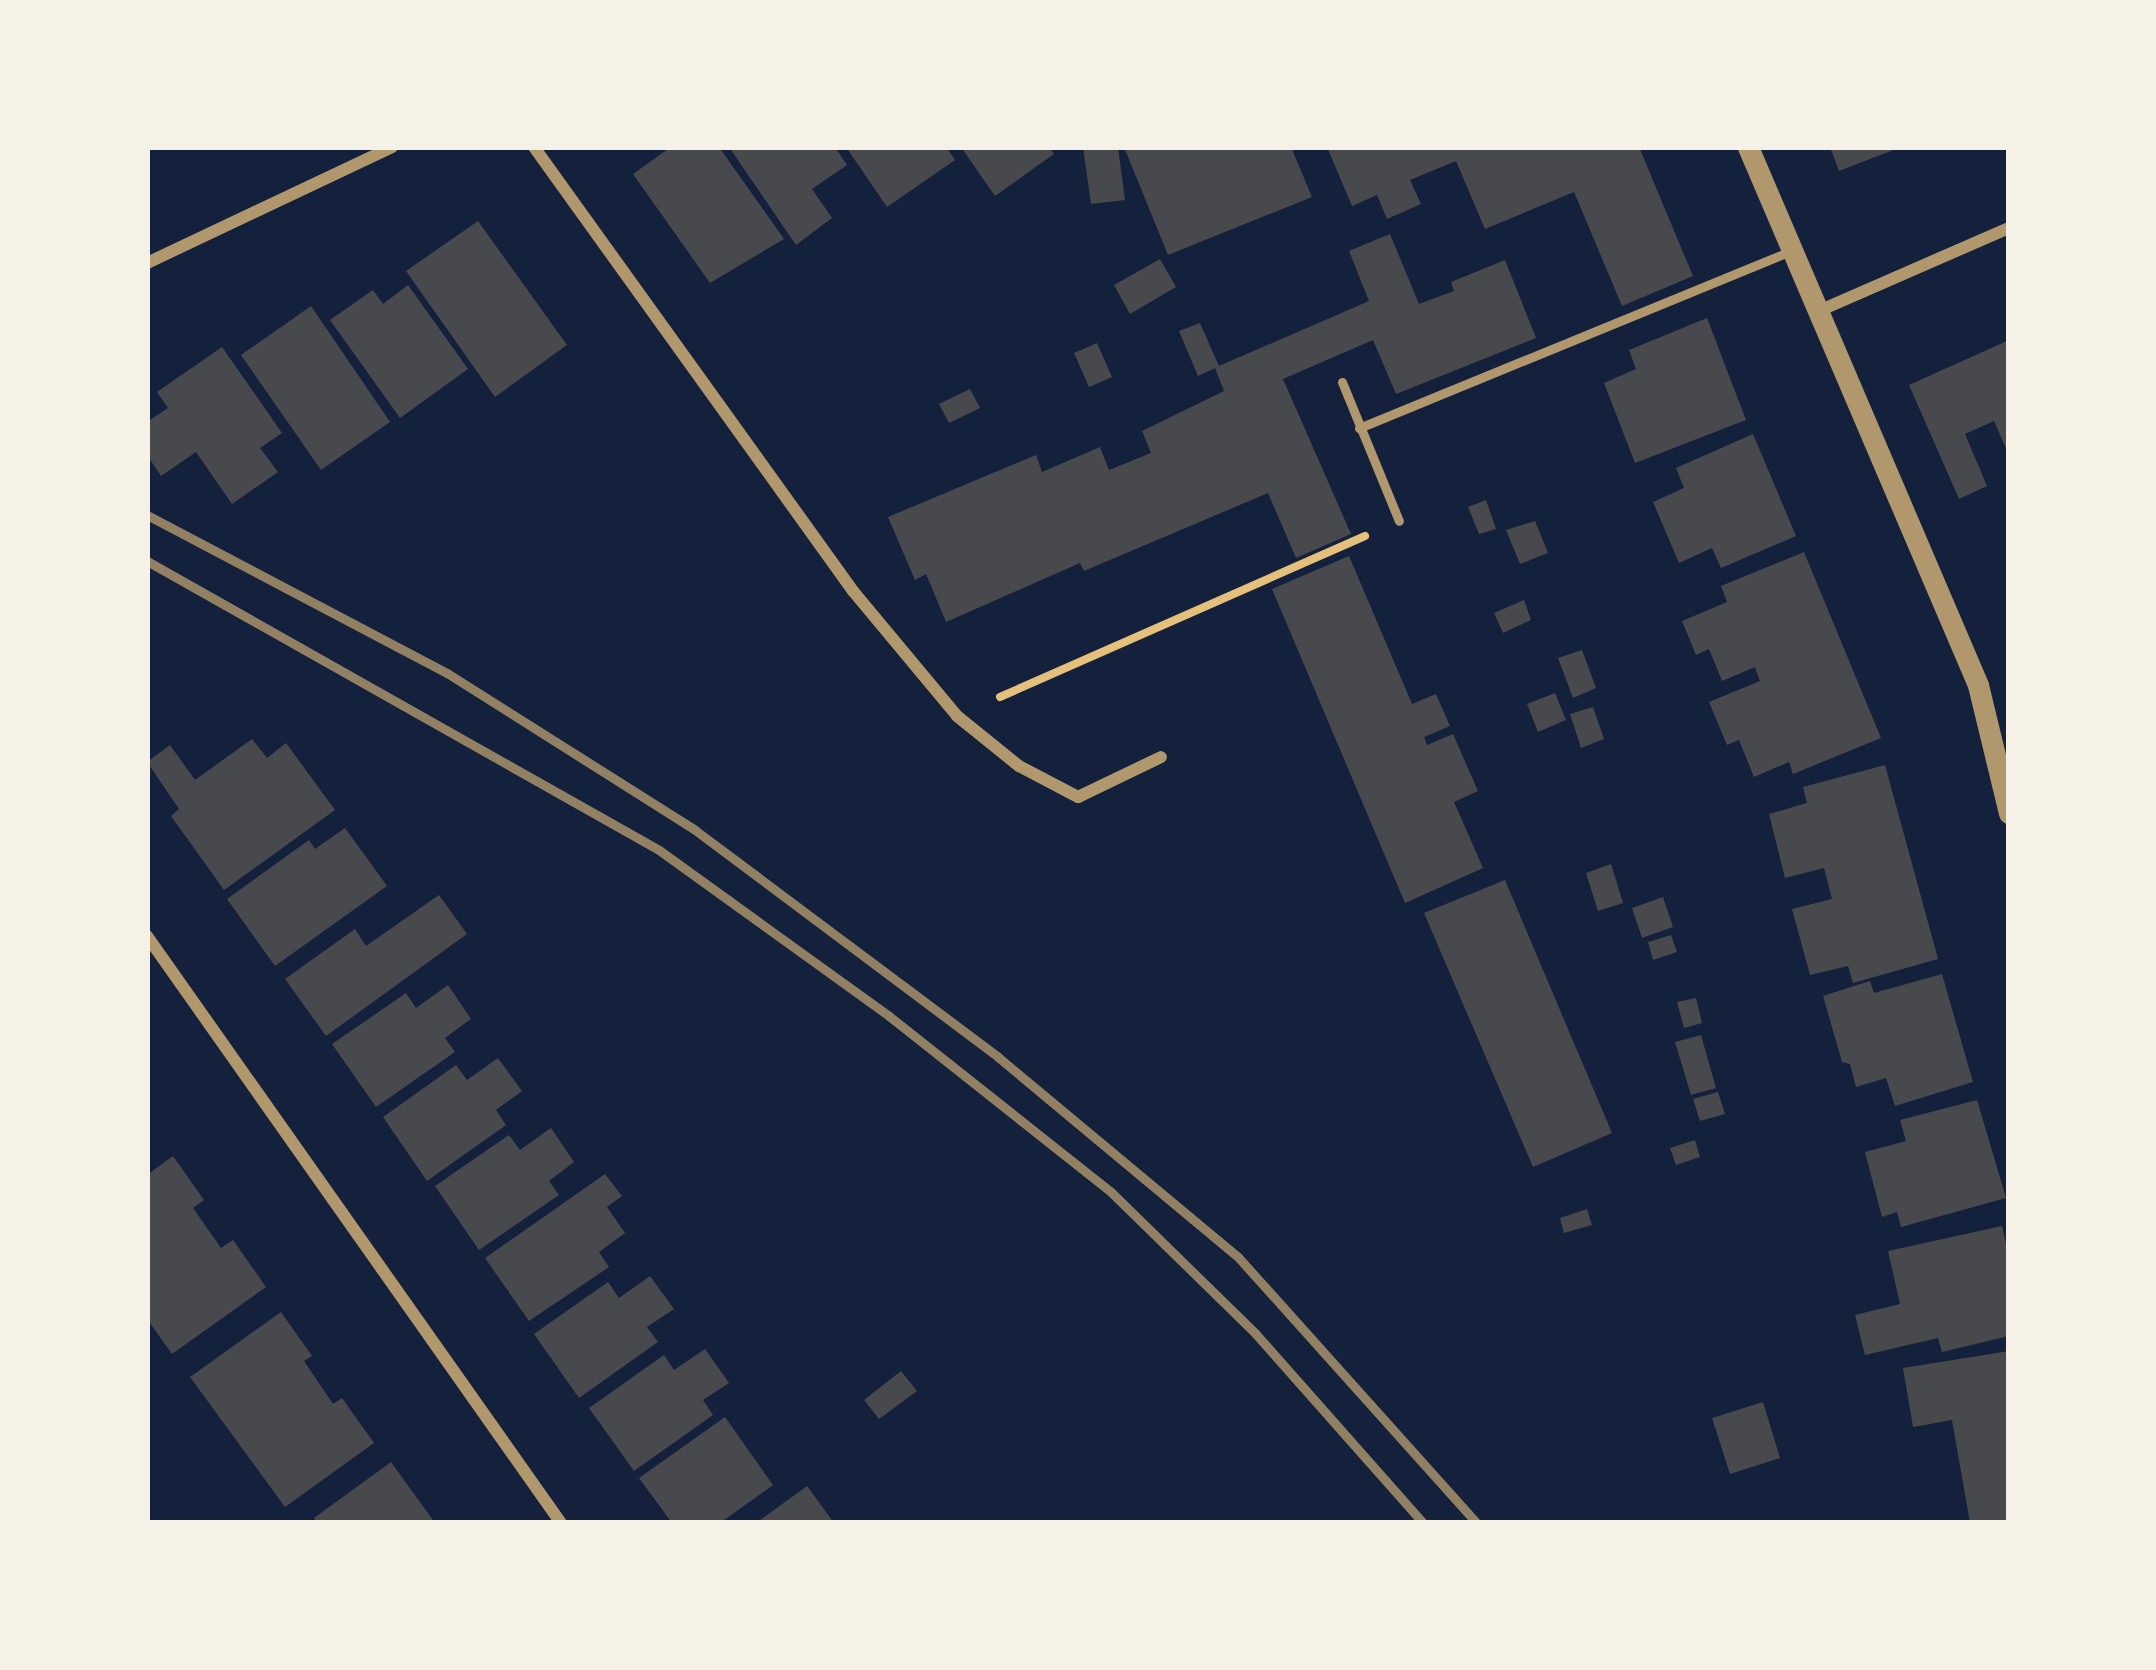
<!DOCTYPE html>
<style>
body{margin:0}
#map{position:relative;width:2156px;height:1670px;overflow:hidden;background:#14213d;font-family:"Open Sans",sans-serif}
div>[style]{position:absolute}
.building>*{inset:0;background:#48494c}
.path>*{height:8px;margin:-4px;padding:0 4px;transform-origin:4px;border-radius:4px;background:#e5c07b}
.service>*{height:9px;margin:-4.5px;padding:0 4.5px;transform-origin:4.5px;border-radius:4.5px;background:#b1986c}
.minor>*{height:12px;margin:-6px;padding:0 6px;transform-origin:6px;border-radius:6px;background:#b1986c}
.tertiary>*{height:21px;margin:-10.5px;padding:0 10.5px;transform-origin:10.5px;border-radius:10.5px;background:#b1986c}
.rail>*{height:9px;margin:-4.5px;padding:0 4.5px;transform-origin:4.5px;border-radius:4.5px;background:#918062}
span{translate:-50% -50%;white-space:nowrap;text-align:center;line-height:1.15;-webkit-text-stroke:10px #f6f1e7;paint-order:stroke}
.frame{position:absolute;inset:0;border:150px solid #f6f1e7;pointer-events:none}
</style>
<div id="map">
<div class="building">
<i style="clip-path:polygon(671px 147px,719px 147px,784px 239px,710px 283px,633px 174px)"></i>
<i style="clip-path:polygon(729px 147px,835px 147px,847px 165px,812px 189px,832px 218px,796px 245px)"></i>
<i style="clip-path:polygon(846px 147px,946px 147px,955px 160px,887px 207px)"></i>
<i style="clip-path:polygon(961px 147px,1049px 147px,1054px 154px,995px 196px)"></i>
<i style="clip-path:polygon(1083px 147px,1118px 147px,1125px 200px,1091px 204px)"></i>
<i style="clip-path:polygon(1124px 147px,1291px 147px,1312px 197px,1168px 255px)"></i>
<i style="clip-path:polygon(1327px 147px,1639px 147px,1693px 276px,1622px 306px,1574px 192px,1485px 229px,1456px 161px,1410px 180px,1421px 204px,1387px 219px,1377px 195px,1352px 206px)"></i>
<i style="clip-path:polygon(1830px 147px,1901px 147px,1839px 171px)"></i>
<i style="clip-path:polygon(478px 221px,567px 345px,495px 397px,406px 271px)"></i>
<i style="clip-path:polygon(1390px 234px,1419px 304px,1454px 291px,1451px 282px,1505px 260px,1536px 338px,1396px 394px,1373px 340px,1283px 379px,1351px 534px,1296px 558px,1268px 493px,1084px 571px,1080px 563px,946px 622px,926px 574px,915px 580px,888px 517px,1036px 455px,1042px 472px,1100px 447px,1109px 470px,1151px 453px,1142px 431px,1224px 391px,1215px 368px,1198px 376px,1179px 331px,1200px 323px,1219px 366px,1369px 301px,1349px 251px)"></i>
<i style="clip-path:polygon(1160px 259px,1176px 287px,1130px 314px,1114px 285px)"></i>
<i style="clip-path:polygon(408px 285px,468px 369px,400px 418px,330px 320px,373px 290px,383px 304px)"></i>
<i style="clip-path:polygon(311px 306px,390px 422px,321px 470px,241px 355px)"></i>
<i style="clip-path:polygon(1707px 318px,1746px 420px,1635px 463px,1604px 383px,1636px 369px,1629px 350px)"></i>
<i style="clip-path:polygon(2009px 340px,2009px 455px,1994px 421px,1965px 434px,1987px 486px,1959px 499px,1909px 385px)"></i>
<i style="clip-path:polygon(1097px 343px,1112px 377px,1089px 387px,1074px 353px)"></i>
<i style="clip-path:polygon(222px 347px,282px 433px,260px 448px,278px 472px,232px 504px,196px 452px,161px 476px,147px 455px,147px 422px,168px 408px,157px 392px)"></i>
<i style="clip-path:polygon(970px 389px,980px 408px,949px 423px,939px 404px)"></i>
<i style="clip-path:polygon(1753px 434px,1796px 536px,1721px 568px,1712px 548px,1679px 563px,1653px 502px,1684px 488px,1676px 468px)"></i>
<i style="clip-path:polygon(1486px 500px,1496px 529px,1479px 534px,1468px 507px)"></i>
<i style="clip-path:polygon(1535px 521px,1548px 553px,1520px 564px,1506px 530px)"></i>
<i style="clip-path:polygon(1804px 552px,1881px 738px,1793px 774px,1789px 762px,1754px 777px,1739px 740px,1727px 745px,1709px 702px,1760px 681px,1755px 667px,1722px 681px,1709px 649px,1696px 655px,1682px 621px,1727px 602px,1721px 586px)"></i>
<i style="clip-path:polygon(1349px 556px,1412px 704px,1436px 694px,1450px 726px,1424px 737px,1427px 745px,1453px 734px,1478px 791px,1454px 802px,1483px 868px,1405px 903px,1272px 589px)"></i>
<i style="clip-path:polygon(1524px 600px,1531px 620px,1503px 633px,1494px 613px)"></i>
<i style="clip-path:polygon(1582px 650px,1596px 688px,1573px 698px,1558px 658px)"></i>
<i style="clip-path:polygon(1555px 693px,1566px 720px,1538px 732px,1527px 704px)"></i>
<i style="clip-path:polygon(1593px 707px,1604px 739px,1581px 748px,1570px 714px)"></i>
<i style="clip-path:polygon(252px 739px,267px 758px,286px 743px,335px 810px,224px 890px,171px 816px,179px 809px,147px 762px,170px 745px,195px 780px)"></i>
<i style="clip-path:polygon(1885px 765px,1938px 959px,1853px 983px,1848px 966px,1810px 975px,1792px 909px,1832px 899px,1824px 868px,1785px 878px,1769px 814px,1807px 803px,1803px 787px)"></i>
<i style="clip-path:polygon(345px 828px,387px 886px,275px 966px,227px 899px,309px 840px,315px 849px)"></i>
<i style="clip-path:polygon(1611px 864px,1623px 903px,1598px 911px,1586px 873px)"></i>
<i style="clip-path:polygon(1505px 880px,1612px 1133px,1533px 1167px,1424px 913px)"></i>
<i style="clip-path:polygon(439px 895px,467px 934px,326px 1036px,285px 979px,355px 929px,366px 946px)"></i>
<i style="clip-path:polygon(1663px 897px,1673px 927px,1642px 938px,1632px 908px)"></i>
<i style="clip-path:polygon(1671px 935px,1677px 952px,1653px 960px,1648px 942px)"></i>
<i style="clip-path:polygon(1942px 974px,1973px 1082px,1895px 1106px,1886px 1078px,1856px 1087px,1850px 1064px,1842px 1062px,1823px 996px,1870px 981px,1874px 993px)"></i>
<i style="clip-path:polygon(448px 985px,471px 1019px,445px 1038px,455px 1052px,376px 1107px,332px 1044px,406px 993px,416px 1008px)"></i>
<i style="clip-path:polygon(1696px 998px,1702px 1023px,1684px 1028px,1677px 1002px)"></i>
<i style="clip-path:polygon(1701px 1035px,1716px 1088px,1691px 1095px,1675px 1042px)"></i>
<i style="clip-path:polygon(498px 1058px,522px 1091px,496px 1110px,506px 1125px,427px 1181px,383px 1117px,456px 1065px,467px 1080px)"></i>
<i style="clip-path:polygon(1718px 1092px,1725px 1114px,1700px 1121px,1693px 1099px)"></i>
<i style="clip-path:polygon(1977px 1100px,2006px 1198px,1901px 1227px,1897px 1212px,1882px 1217px,1865px 1152px,1906px 1141px,1900px 1120px)"></i>
<i style="clip-path:polygon(551px 1128px,574px 1162px,549px 1181px,559px 1195px,479px 1250px,435px 1186px,509px 1135px,520px 1150px)"></i>
<i style="clip-path:polygon(1695px 1140px,1700px 1157px,1676px 1165px,1670px 1148px)"></i>
<i style="clip-path:polygon(173px 1156px,204px 1200px,193px 1208px,221px 1248px,233px 1240px,266px 1287px,172px 1354px,147px 1319px,147px 1175px)"></i>
<i style="clip-path:polygon(605px 1174px,622px 1196px,607px 1207px,625px 1233px,599px 1252px,609px 1267px,529px 1321px,485px 1258px)"></i>
<i style="clip-path:polygon(1587px 1209px,1592px 1225px,1564px 1233px,1560px 1218px)"></i>
<i style="clip-path:polygon(2002px 1226px,2009px 1257px,2009px 1336px,1942px 1352px,1938px 1338px,1865px 1355px,1855px 1315px,1900px 1304px,1888px 1251px)"></i>
<i style="clip-path:polygon(650px 1276px,674px 1309px,647px 1327px,658px 1342px,579px 1398px,534px 1334px,608px 1282px,619px 1298px)"></i>
<i style="clip-path:polygon(281px 1312px,312px 1356px,304px 1361px,333px 1404px,342px 1398px,374px 1443px,285px 1507px,190px 1377px)"></i>
<i style="clip-path:polygon(705px 1349px,729px 1383px,703px 1400px,713px 1415px,634px 1471px,589px 1408px,664px 1355px,674px 1370px)"></i>
<i style="clip-path:polygon(2009px 1351px,2009px 1523px,1970px 1523px,1952px 1420px,1913px 1427px,1903px 1368px)"></i>
<i style="clip-path:polygon(901px 1371px,917px 1391px,879px 1419px,864px 1400px)"></i>
<i style="clip-path:polygon(1763px 1402px,1780px 1458px,1730px 1474px,1712px 1418px)"></i>
<i style="clip-path:polygon(725px 1417px,773px 1485px,720px 1523px,672px 1523px,639px 1478px)"></i>
<i style="clip-path:polygon(391px 1462px,435px 1523px,317px 1523px,314px 1518px)"></i>
<i style="clip-path:polygon(807px 1486px,834px 1523px,756px 1523px)"></i>
</div>
<div class="path">
<i style="left:1000px;top:697px;width:399px;rotate:-23.8deg"></i>
</div>
<div class="service">
<i style="left:1342px;top:382px;width:150px;rotate:67.7deg"></i>
<i style="left:1359px;top:428px;width:470px;rotate:-22.3deg"></i>
</div>
<div class="minor">
<i style="left:534px;top:147px;width:547px;rotate:54.3deg"></i>
<i style="left:853px;top:591px;width:163px;rotate:50.2deg"></i>
<i style="left:957px;top:716px;width:80px;rotate:38.9deg"></i>
<i style="left:1019px;top:766px;width:67px;rotate:27.7deg"></i>
<i style="left:1078px;top:797px;width:92px;rotate:-25.7deg"></i>
<i style="left:147px;top:263px;width:271px;rotate:-25.3deg"></i>
<i style="left:1821px;top:310px;width:205px;rotate:-23.6deg"></i>
<i style="left:147px;top:936px;width:718px;rotate:54.81deg"></i>
</div>
<div class="tertiary">
<i style="left:1748px;top:147px;width:585px;rotate:66.85deg"></i>
<i style="left:1978px;top:685px;width:132px;rotate:76.4deg"></i>
</div>
<div class="rail">
<i style="left:147px;top:515px;width:339px;rotate:27.8deg"></i>
<i style="left:447px;top:673px;width:294px;rotate:32.3deg"></i>
<i style="left:695px;top:830px;width:379px;rotate:36.8deg"></i>
<i style="left:998px;top:1057px;width:312px;rotate:39.8deg"></i>
<i style="left:1238px;top:1257px;width:358px;rotate:48.1deg"></i>
<i style="left:147px;top:561px;width:588px;rotate:29.44deg"></i>
<i style="left:659px;top:850px;width:284px;rotate:35.8deg"></i>
<i style="left:889px;top:1016px;width:283px;rotate:38.4deg"></i>
<i style="left:1111px;top:1192px;width:202px;rotate:44.4deg"></i>
<i style="left:1255px;top:1333px;width:254px;rotate:48.5deg"></i>
</div>
<div class="frame"></div>
</div>
